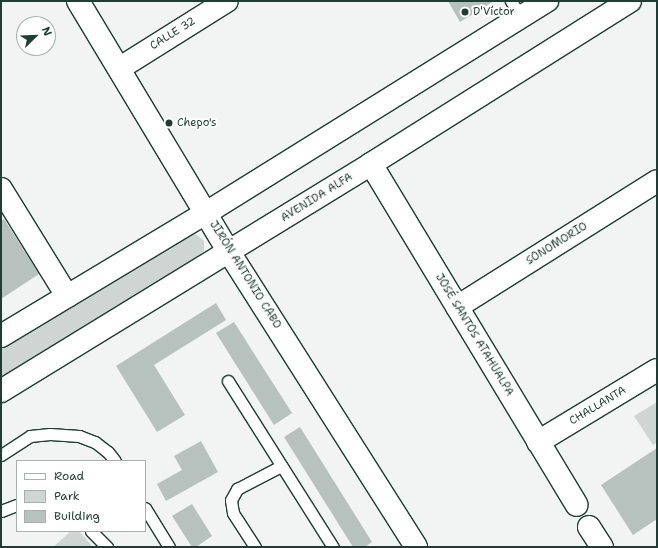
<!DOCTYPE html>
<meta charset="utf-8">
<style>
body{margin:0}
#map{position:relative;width:658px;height:548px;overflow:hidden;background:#f2f3f3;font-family:"Shantell Sans",sans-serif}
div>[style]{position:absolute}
.green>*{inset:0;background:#ced5d3}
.building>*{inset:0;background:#b7c1bd}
.roads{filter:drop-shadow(1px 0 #1f3d34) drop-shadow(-1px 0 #1f3d34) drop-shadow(0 1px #1f3d34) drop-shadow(0 -1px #1f3d34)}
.service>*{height:11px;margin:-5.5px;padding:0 5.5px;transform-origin:5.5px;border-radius:5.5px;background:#fff}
.minor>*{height:22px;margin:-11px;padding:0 11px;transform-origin:11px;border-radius:11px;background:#fff}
.tertiary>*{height:22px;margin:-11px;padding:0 11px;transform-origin:11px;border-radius:11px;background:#fff}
.dots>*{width:11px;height:11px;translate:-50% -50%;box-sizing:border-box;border:2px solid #fff;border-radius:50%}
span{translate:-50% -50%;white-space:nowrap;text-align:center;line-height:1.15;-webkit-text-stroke:4px #fff;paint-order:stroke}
.poi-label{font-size:11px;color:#1f3d34}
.left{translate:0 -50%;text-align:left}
.street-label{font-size:11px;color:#1f3d34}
.frame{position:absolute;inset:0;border:2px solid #1f3d34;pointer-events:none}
.legend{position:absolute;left:16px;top:460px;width:130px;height:72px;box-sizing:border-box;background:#fff;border:1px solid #a5b1ae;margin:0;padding:5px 7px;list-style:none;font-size:12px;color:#1f3d34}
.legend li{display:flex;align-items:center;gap:8px;height:20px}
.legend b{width:20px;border:1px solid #a5b1ae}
.north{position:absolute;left:16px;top:16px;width:40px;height:40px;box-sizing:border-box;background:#fff;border:1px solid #a5b1ae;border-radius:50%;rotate:67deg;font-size:11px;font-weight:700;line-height:16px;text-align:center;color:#1f3d34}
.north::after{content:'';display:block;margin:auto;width:14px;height:18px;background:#1f3d34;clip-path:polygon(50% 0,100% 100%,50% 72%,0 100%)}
</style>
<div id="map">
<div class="green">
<i style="clip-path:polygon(190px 233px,197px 235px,204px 241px,204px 251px,195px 259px,1px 379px,1px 346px)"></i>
<i style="clip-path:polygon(657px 402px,657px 442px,653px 445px,634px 416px)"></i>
<i style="clip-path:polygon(71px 531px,79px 531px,93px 547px,53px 547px)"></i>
</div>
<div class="building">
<i style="clip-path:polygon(448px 1px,494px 1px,460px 22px)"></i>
<i style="clip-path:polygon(4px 219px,39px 274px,1px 299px,1px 221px)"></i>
<i style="clip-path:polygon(216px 303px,226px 320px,154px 365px,185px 415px,157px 432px,116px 366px)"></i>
<i style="clip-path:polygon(234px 322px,292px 413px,274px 425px,216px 333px)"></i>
<i style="clip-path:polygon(300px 427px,372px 542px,365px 547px,353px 547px,284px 437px)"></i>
<i style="clip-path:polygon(201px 441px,218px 472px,166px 501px,157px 484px,182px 470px,174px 456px)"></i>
<i style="clip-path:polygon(657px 448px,657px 519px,633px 535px,601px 485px)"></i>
<i style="clip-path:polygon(192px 504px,212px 536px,196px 547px,192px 547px,172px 516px)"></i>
</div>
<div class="roads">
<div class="service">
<i style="left:511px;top:1px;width:19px;rotate:58deg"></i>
<i style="left:228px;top:381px;width:196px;rotate:57.7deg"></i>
<i style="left:1px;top:455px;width:35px;rotate:-33deg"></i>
<i style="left:30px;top:436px;width:20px;rotate:-6deg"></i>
<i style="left:50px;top:434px;width:29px;rotate:4deg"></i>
<i style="left:79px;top:436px;width:17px;rotate:21deg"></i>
<i style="left:95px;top:442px;width:16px;rotate:38deg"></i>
<i style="left:108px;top:452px;width:11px;rotate:52deg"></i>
<i style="left:145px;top:508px;width:46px;rotate:58.4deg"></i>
<i style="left:1px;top:511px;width:17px;rotate:-21deg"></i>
<i style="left:91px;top:531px;width:23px;rotate:45deg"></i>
<i style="left:255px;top:547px;width:40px;rotate:-122.9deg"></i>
<i style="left:233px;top:513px;width:13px;rotate:-99deg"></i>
<i style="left:231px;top:500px;width:13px;rotate:-61deg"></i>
<i style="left:237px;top:489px;width:50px;rotate:-27.6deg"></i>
</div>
<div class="minor">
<i style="left:78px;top:1px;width:293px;rotate:59deg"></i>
<i style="left:229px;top:252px;width:349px;rotate:57.6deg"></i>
<i style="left:120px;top:68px;width:126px;rotate:-32.1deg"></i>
<i style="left:371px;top:164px;width:398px;rotate:58.9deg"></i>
<i style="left:1px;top:189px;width:126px;rotate:58.3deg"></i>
<i style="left:457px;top:307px;width:236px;rotate:-32.2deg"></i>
<i style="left:538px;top:442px;width:139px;rotate:-31.2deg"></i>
<i style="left:589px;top:527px;width:24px;rotate:57deg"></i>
</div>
<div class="tertiary">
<i style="left:1px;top:336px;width:239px;rotate:-31deg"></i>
<i style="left:206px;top:213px;width:402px;rotate:-31.9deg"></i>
<i style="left:1px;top:391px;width:434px;rotate:-31.5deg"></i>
<i style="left:371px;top:164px;width:306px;rotate:-32.2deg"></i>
</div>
</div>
<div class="dots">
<i style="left:465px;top:12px;background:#1f3d34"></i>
<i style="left:169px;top:123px;background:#1f3d34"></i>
</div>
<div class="poi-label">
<span class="left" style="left:473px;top:12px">D'Víctor</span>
<span class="left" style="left:177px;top:123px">Chepo's</span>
</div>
<div class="street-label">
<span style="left:173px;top:34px;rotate:-32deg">CALLE 32</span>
<span style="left:317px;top:198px;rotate:-32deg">AVENIDA ALFA</span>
<span style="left:557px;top:244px;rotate:-32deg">SONOMORIO</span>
<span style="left:245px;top:275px;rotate:58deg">JIRÓN ANTONIO CABO</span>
<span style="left:474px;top:335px;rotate:59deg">JOSÉ SANTOS ATAHUALPA</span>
<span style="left:598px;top:406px;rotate:-31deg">CHALLANTA</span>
</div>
<div class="frame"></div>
<ul class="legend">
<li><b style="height:5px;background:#fff"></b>Road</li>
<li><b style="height:11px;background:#ced5d3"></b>Park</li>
<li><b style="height:11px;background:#b7c1bd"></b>Building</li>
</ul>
<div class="north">N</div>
</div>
